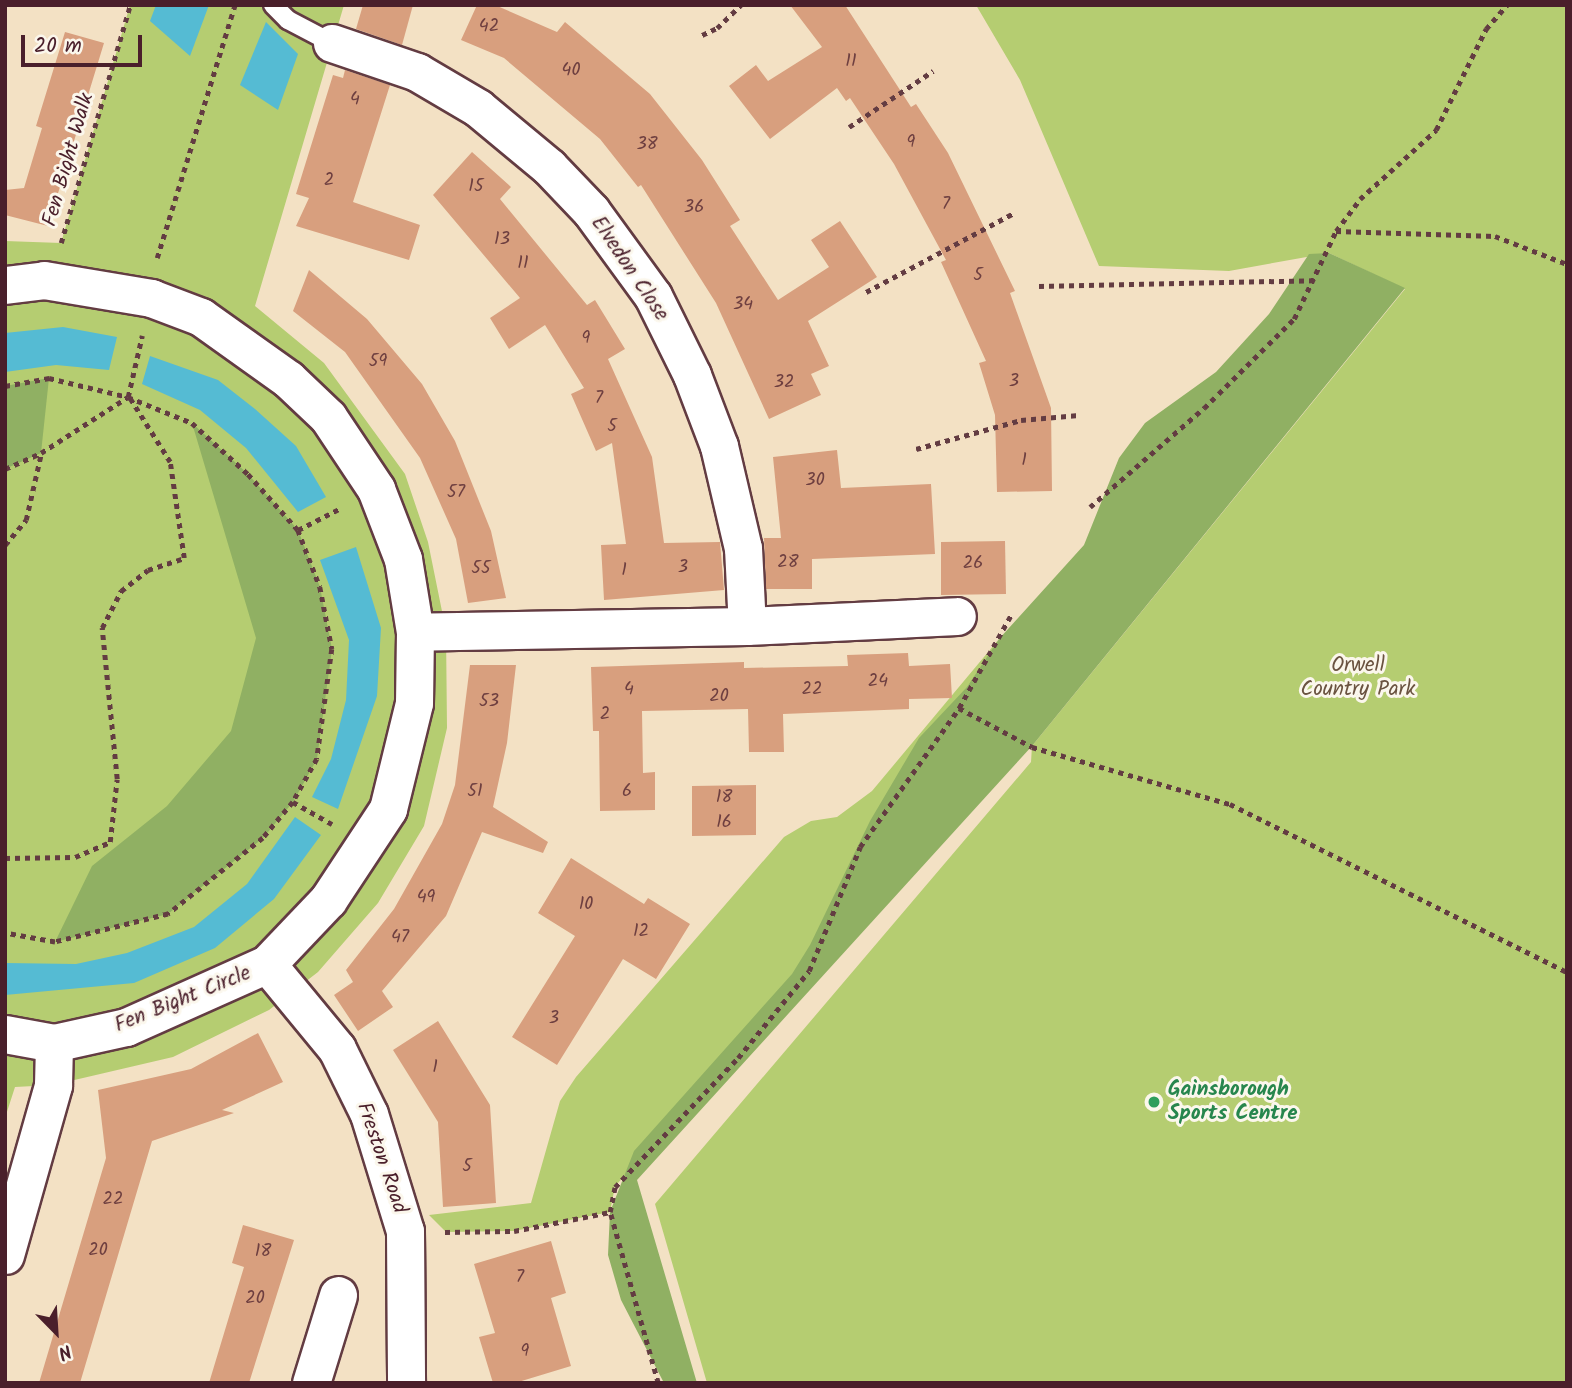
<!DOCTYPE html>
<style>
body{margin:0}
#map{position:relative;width:1572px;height:1388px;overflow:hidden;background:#f3e1c4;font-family:Kalam,sans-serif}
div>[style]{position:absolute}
.green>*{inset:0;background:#b5cd71}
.forest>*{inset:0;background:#90b063}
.water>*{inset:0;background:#55bbd3}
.building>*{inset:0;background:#d89f7e}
.path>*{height:4.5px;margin-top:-2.25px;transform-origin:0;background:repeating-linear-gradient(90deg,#633c42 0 5px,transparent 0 10px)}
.roads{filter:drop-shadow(2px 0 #633c42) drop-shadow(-2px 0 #633c42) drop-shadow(0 2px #633c42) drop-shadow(0 -2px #633c42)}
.service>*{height:18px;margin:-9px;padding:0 9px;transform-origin:9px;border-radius:9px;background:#fff}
.minor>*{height:37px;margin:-18.5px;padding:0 18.5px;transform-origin:18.5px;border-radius:18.5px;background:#fff}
.dots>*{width:19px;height:19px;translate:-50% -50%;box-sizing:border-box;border:4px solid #fbf7ec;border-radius:50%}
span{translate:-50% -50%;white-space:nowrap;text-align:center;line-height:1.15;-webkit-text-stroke:6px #fbf7ec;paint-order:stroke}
.number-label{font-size:18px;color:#6e3f40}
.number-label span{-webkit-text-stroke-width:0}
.street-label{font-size:21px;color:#4a1f2b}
.park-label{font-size:21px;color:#6a5340}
.leisure-label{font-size:21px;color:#27864d;font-weight:700}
.left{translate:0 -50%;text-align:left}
.frame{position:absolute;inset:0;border:7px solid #4a1f2b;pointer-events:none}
.north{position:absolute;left:21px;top:1297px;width:70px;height:70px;-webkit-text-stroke:5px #fbf7ec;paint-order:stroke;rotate:156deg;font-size:19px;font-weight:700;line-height:28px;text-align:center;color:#4a1f2b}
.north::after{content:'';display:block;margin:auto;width:24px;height:32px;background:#4a1f2b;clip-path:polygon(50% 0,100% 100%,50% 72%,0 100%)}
.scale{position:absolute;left:21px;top:35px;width:121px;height:32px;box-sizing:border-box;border:4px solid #4a1f2b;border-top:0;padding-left:9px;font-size:21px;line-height:24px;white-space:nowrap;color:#4a1f2b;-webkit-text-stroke:5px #fbf7ec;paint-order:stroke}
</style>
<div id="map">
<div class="green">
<i style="clip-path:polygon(130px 5px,344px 5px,255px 306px,324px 363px,405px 474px,428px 542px,446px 631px,447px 728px,424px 826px,378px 903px,318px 972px,269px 1010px,173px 1057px,53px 1085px,15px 1087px,5px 1118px,5px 241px,61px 243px)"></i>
<i style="clip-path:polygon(976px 5px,1567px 5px,1567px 1383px,707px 1383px,655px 1204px,1031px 762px,1032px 746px,1405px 289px,1329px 253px,1229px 271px,1099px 266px,1020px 80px)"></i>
<i style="clip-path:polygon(999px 639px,809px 971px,738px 1058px,615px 1186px,610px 1212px,514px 1231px,446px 1232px,429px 1215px,531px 1203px,560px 1101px,576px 1077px,784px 837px,811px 821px,837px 817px,872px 791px)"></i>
</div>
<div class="forest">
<i style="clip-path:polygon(1329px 253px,1405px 288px,1032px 746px,637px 1180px,697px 1383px,664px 1383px,621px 1300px,608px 1255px,610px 1212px,634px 1151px,792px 974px,810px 945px,870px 821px,919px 738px,967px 687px,999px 639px,1084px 545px,1119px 458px,1145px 423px,1216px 372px,1269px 314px,1309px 254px)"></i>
<i style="clip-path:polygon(49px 378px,41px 453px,5px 469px,5px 386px)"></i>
<i style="clip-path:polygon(192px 423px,248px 474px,298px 530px,320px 587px,332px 649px,317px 759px,293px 802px,263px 838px,168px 914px,55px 942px,92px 866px,167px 806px,231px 731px,256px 638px)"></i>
</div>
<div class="water">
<i style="clip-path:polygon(156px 5px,209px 5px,190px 56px,150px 21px)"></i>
<i style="clip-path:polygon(266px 22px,298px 54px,278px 110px,240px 85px)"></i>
<i style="clip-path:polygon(63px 327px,117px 337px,109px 370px,56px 365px,5px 372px,5px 333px)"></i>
<i style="clip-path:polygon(150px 356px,218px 380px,255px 409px,296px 446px,326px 497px,298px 512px,246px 448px,200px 410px,142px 384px)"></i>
<i style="clip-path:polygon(356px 547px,381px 628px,377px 696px,338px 809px,312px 797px,331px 759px,346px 700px,349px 640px,320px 560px)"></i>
<i style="clip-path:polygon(295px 817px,321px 835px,274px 899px,215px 948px,134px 983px,5px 995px,5px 963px,76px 964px,127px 953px,194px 927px,247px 884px)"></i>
</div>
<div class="building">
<i style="clip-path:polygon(363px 5px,413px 5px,402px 45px,356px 29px)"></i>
<i style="clip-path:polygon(477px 5px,495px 5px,557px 32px,565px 22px,650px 94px,702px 160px,740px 220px,730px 226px,778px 300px,829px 267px,811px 240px,840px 221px,877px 277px,808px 321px,829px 366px,811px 374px,821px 395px,769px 419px,716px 303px,641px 185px,638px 187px,600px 139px,504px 58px,461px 40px)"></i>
<i style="clip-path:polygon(790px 5px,845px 5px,911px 107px,916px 104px,948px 153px,1015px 291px,1010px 293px,1051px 408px,1052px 491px,997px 492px,995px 415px,979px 363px,986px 361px,941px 262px,946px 260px,894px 164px,850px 98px,846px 101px,837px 88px,770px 139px,729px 86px,756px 65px,768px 81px,822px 47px)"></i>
<i style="clip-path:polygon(65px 32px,104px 43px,48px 226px,5px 215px,5px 190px,24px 188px,42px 128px,36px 126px)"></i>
<i style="clip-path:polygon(345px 70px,390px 85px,353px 202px,420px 225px,409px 260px,296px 226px,309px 198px,296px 194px,333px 75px,343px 78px)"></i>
<i style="clip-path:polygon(472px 152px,511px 187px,500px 199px,587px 305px,595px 300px,625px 349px,608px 359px,652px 457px,664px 543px,720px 542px,724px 590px,604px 600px,601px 545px,626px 544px,612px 443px,596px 451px,571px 394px,584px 388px,545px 325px,509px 349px,490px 318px,520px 298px,433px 195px)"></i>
<i style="clip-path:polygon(309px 270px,367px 319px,422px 384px,455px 441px,491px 531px,506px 598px,468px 603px,456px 539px,420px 458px,345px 352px,293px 311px)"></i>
<i style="clip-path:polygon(837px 450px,841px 488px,931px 484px,935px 554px,812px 559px,812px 589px,766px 589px,764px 538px,781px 538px,773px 457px)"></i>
<i style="clip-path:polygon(1005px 541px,1006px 594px,941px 595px,941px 542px)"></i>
<i style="clip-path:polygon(908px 653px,909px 666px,950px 664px,952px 698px,909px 699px,909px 709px,783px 714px,784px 752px,749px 752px,748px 709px,642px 711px,643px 773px,655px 772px,655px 810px,600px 811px,599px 731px,593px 731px,591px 667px,744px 662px,744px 668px,848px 666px,847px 655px)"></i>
<i style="clip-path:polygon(470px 665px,516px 665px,507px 743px,493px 807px,548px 842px,543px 853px,482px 832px,446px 916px,382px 991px,393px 1007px,358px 1031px,334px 995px,353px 982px,346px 970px,394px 909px,442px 824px,455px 785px)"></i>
<i style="clip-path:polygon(756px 785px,756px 835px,692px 836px,692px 786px)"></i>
<i style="clip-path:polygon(571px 858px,644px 904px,648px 898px,690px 924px,656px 979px,623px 959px,557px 1065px,512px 1037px,575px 936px,538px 913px)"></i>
<i style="clip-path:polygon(438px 1021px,490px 1105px,496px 1203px,443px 1207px,438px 1122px,393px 1050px)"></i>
<i style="clip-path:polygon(258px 1033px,283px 1082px,222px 1110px,234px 1113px,152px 1141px,80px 1383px,39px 1383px,106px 1158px,98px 1090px,191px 1069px)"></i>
<i style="clip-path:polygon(243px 1225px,294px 1240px,249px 1383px,209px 1383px,244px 1267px,232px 1263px)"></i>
<i style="clip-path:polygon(551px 1241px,566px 1293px,551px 1298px,571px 1366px,515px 1383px,493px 1383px,479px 1337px,495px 1333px,474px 1264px)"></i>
</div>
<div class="path">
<i style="left:702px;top:35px;width:17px;rotate:-25deg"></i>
<i style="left:717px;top:28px;width:33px;rotate:-44deg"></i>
<i style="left:849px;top:127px;width:101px;rotate:-33.7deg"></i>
<i style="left:1336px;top:231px;width:159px;rotate:1.8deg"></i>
<i style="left:1495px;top:236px;width:77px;rotate:21.3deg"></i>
<i style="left:61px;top:243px;width:248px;rotate:-73.8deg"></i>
<i style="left:157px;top:258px;width:265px;rotate:-72.9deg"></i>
<i style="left:1039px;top:286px;width:277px;rotate:-1.2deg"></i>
<i style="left:866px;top:292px;width:166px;rotate:-28.1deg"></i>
<i style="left:5px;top:386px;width:45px;rotate:-10.3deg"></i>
<i style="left:49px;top:378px;width:81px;rotate:13.5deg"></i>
<i style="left:128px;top:397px;width:69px;rotate:22.1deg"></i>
<i style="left:192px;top:423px;width:76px;rotate:42.3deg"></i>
<i style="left:248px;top:474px;width:75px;rotate:48.2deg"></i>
<i style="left:298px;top:530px;width:61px;rotate:68.9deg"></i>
<i style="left:320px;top:587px;width:63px;rotate:79deg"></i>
<i style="left:332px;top:649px;width:111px;rotate:97.8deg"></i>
<i style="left:317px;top:759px;width:49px;rotate:119.2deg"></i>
<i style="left:293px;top:802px;width:47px;rotate:129.8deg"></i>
<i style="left:263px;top:838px;width:122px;rotate:141.3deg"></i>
<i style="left:168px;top:914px;width:116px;rotate:166.1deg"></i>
<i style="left:55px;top:942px;width:51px;rotate:-169.8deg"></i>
<i style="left:916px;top:449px;width:109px;rotate:-15.4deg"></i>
<i style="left:1021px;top:420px;width:58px;rotate:-4.9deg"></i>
<i style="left:5px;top:469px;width:39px;rotate:-24deg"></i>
<i style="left:41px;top:453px;width:103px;rotate:-32.8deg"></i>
<i style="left:128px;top:397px;width:63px;rotate:-77.1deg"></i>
<i style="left:1090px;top:507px;width:151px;rotate:-41deg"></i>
<i style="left:1204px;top:408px;width:127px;rotate:-44.7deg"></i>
<i style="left:1294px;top:319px;width:98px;rotate:-64.5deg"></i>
<i style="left:1336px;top:231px;width:40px;rotate:-53deg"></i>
<i style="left:1360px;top:199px;width:103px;rotate:-42.2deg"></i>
<i style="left:1436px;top:130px;width:113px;rotate:-63.7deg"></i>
<i style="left:1486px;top:29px;width:32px;rotate:-49deg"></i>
<i style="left:298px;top:530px;width:48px;rotate:-27.1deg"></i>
<i style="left:5px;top:545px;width:33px;rotate:-50deg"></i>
<i style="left:26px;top:520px;width:68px;rotate:-77.2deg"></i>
<i style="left:959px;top:708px;width:83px;rotate:28.1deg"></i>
<i style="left:1032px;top:747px;width:206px;rotate:16.1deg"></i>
<i style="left:1230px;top:804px;width:377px;rotate:26.5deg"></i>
<i style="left:293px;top:802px;width:45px;rotate:29.4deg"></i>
<i style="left:5px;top:858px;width:70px;rotate:-0.8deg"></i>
<i style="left:75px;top:857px;width:38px;rotate:-23deg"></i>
<i style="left:110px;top:842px;width:63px;rotate:-83.7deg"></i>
<i style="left:117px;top:779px;width:152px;rotate:-95.7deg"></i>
<i style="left:102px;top:628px;width:42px;rotate:-62.8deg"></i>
<i style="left:121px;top:591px;width:34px;rotate:-38deg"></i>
<i style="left:148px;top:570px;width:38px;rotate:-18deg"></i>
<i style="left:184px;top:558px;width:97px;rotate:-98.3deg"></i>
<i style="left:170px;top:462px;width:77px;rotate:-122.2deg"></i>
<i style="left:445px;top:1232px;width:69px;rotate:-0.8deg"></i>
<i style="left:514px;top:1231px;width:98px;rotate:-11.2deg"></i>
<i style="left:658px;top:1383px;width:178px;rotate:-105.7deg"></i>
<i style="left:610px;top:1212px;width:25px;rotate:-79deg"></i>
<i style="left:615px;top:1187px;width:178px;rotate:-46.4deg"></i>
<i style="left:738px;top:1058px;width:112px;rotate:-50.8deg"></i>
<i style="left:809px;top:971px;width:134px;rotate:-67.6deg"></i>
<i style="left:860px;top:847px;width:171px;rotate:-54.5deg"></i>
<i style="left:959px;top:708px;width:109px;rotate:-60.8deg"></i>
</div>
<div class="roads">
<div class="service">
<i style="left:273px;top:5px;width:21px;rotate:45deg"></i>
<i style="left:288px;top:20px;width:50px;rotate:27.6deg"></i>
</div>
<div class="minor">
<i style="left:332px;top:43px;width:90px;rotate:18.8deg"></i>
<i style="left:417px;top:72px;width:71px;rotate:30.5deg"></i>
<i style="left:478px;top:108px;width:92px;rotate:39.7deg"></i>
<i style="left:549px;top:167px;width:61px;rotate:46.3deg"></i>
<i style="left:591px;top:211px;width:105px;rotate:53.9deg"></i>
<i style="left:653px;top:296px;width:88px;rotate:63.7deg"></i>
<i style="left:692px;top:375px;width:76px;rotate:69.2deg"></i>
<i style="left:719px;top:446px;width:105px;rotate:76.8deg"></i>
<i style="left:743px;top:548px;width:78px;rotate:87.1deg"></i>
<i style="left:747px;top:626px;width:332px;rotate:179deg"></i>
<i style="left:5px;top:285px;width:39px;rotate:-7deg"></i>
<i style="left:44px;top:280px;width:109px;rotate:9.5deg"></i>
<i style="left:151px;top:298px;width:53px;rotate:20.8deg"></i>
<i style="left:201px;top:317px;width:107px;rotate:35.5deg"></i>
<i style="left:288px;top:379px;width:55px;rotate:43.5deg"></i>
<i style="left:328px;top:417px;width:87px;rotate:56.3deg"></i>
<i style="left:376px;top:489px;width:75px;rotate:68.9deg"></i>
<i style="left:403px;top:559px;width:74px;rotate:80.7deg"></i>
<i style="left:415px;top:632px;width:71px;rotate:90.8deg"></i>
<i style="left:414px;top:703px;width:109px;rotate:103.8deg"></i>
<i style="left:388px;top:809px;width:109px;rotate:123.4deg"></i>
<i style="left:328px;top:900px;width:88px;rotate:133.6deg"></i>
<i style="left:267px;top:964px;width:154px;rotate:155.9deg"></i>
<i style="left:126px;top:1027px;width:74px;rotate:167.5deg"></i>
<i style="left:54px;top:1043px;width:50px;rotate:-169.6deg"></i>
<i style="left:747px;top:626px;width:210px;rotate:-2.7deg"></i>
<i style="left:267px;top:964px;width:110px;rotate:50.5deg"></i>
<i style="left:337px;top:1049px;width:72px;rotate:63.8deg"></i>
<i style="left:369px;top:1114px;width:122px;rotate:72.9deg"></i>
<i style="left:405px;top:1231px;width:152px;rotate:89.6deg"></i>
<i style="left:5px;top:1255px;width:177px;rotate:-74.2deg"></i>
<i style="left:53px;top:1085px;width:42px;rotate:-88.6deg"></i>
<i style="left:311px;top:1383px;width:92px;rotate:-72.9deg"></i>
</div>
</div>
<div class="dots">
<i style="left:1154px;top:1102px;background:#2e9e5b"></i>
</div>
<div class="number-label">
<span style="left:489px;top:27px">42</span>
<span style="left:851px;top:62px">11</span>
<span style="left:571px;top:71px">40</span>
<span style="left:355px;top:100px">4</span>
<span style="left:911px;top:143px">9</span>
<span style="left:647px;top:145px">38</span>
<span style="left:329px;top:181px">2</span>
<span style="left:476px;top:187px">15</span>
<span style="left:946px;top:205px">7</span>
<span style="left:694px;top:208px">36</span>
<span style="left:502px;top:240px">13</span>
<span style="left:523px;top:264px">11</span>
<span style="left:978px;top:276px">5</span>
<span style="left:743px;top:305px">34</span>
<span style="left:586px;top:339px">9</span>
<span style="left:378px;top:362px">59</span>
<span style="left:1014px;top:382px">3</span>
<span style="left:784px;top:383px">32</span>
<span style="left:599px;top:399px">7</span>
<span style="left:612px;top:427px">5</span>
<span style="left:1024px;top:461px">1</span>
<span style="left:815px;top:481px">30</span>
<span style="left:456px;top:493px">57</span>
<span style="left:788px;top:563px">28</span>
<span style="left:973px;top:564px">26</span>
<span style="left:683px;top:568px">3</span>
<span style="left:481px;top:569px">55</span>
<span style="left:624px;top:571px">1</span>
<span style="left:878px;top:682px">24</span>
<span style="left:629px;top:690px">4</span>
<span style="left:812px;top:690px">22</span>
<span style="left:719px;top:697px">20</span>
<span style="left:489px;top:702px">53</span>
<span style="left:605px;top:715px">2</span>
<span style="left:475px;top:792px">51</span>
<span style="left:627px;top:792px">6</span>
<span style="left:724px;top:798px">18</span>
<span style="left:724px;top:823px">16</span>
<span style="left:426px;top:898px">49</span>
<span style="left:586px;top:905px">10</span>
<span style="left:641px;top:932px">12</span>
<span style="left:400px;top:938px">47</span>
<span style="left:554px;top:1019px">3</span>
<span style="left:435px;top:1068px">1</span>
<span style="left:467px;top:1167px">5</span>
<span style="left:113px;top:1200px">22</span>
<span style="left:98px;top:1251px">20</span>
<span style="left:263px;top:1252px">18</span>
<span style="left:520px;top:1278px">7</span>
<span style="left:255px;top:1299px">20</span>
<span style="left:525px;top:1352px">9</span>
</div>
<div class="street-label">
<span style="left:69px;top:160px;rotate:-74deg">Fen Bight Walk</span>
<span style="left:629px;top:269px;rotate:56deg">Elvedon Close</span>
<span style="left:183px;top:1000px;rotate:-22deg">Fen Bight Circle</span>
<span style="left:381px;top:1158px;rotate:71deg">Freston Road</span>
</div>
<div class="park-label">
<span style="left:1358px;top:678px">Orwell<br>Country Park</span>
</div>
<div class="leisure-label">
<span class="left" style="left:1168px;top:1102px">Gainsborough<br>Sports Centre</span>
</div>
<div class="frame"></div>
<div class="north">N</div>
<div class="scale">20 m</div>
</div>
